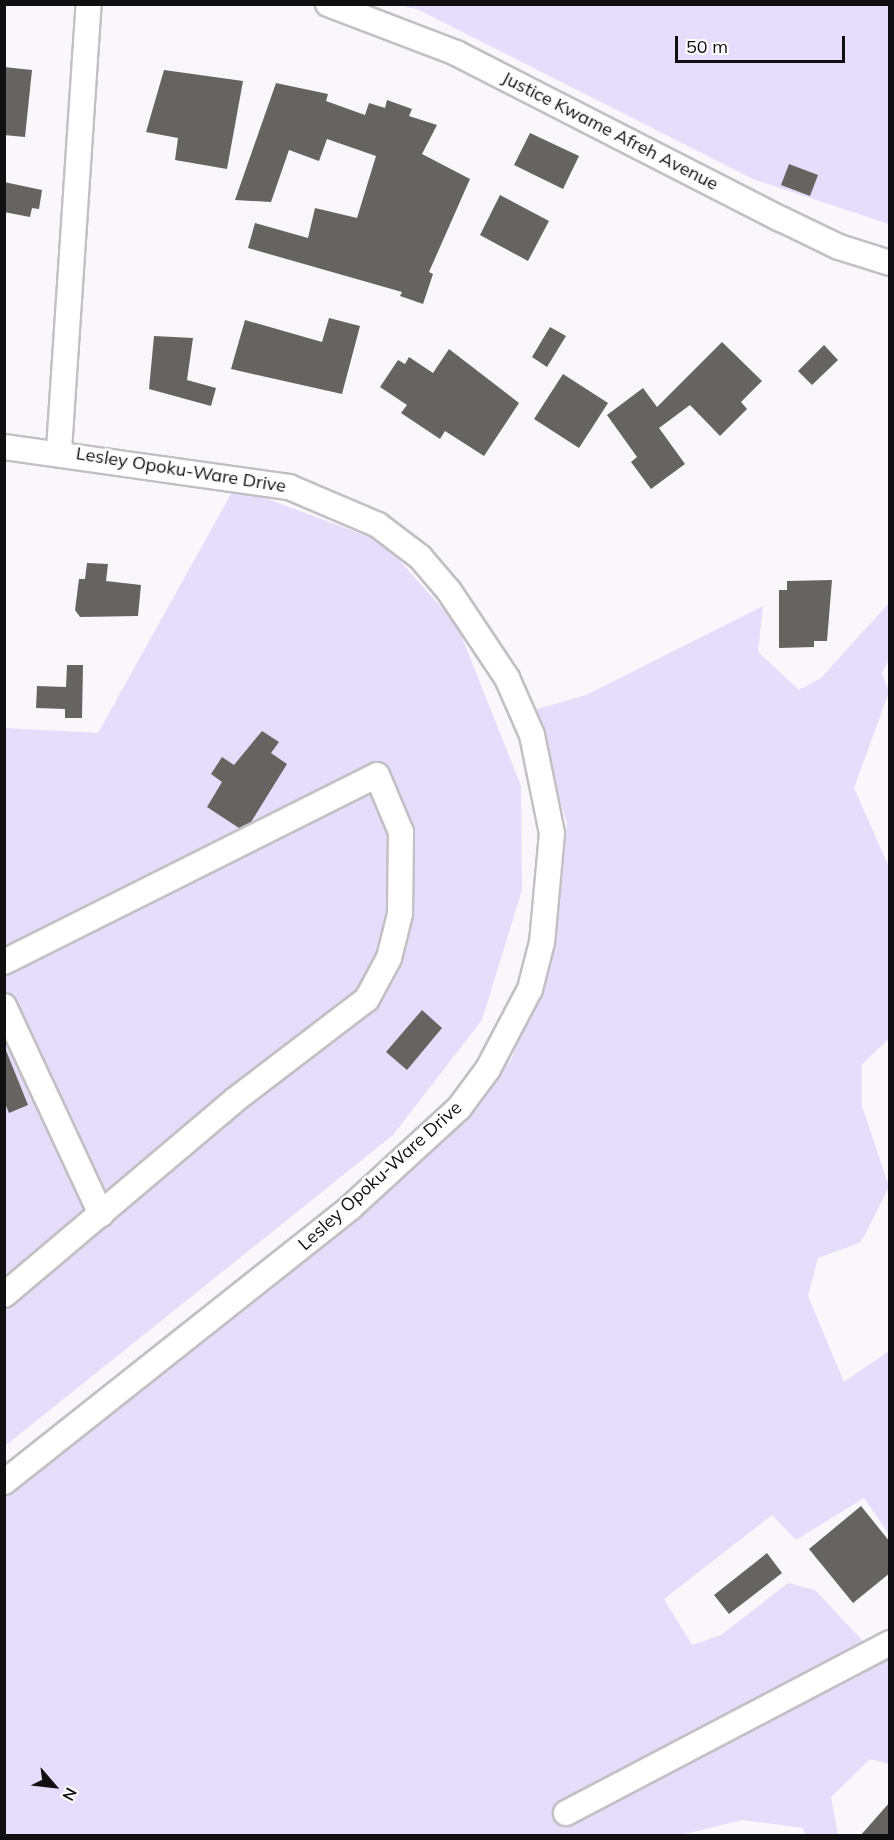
<!DOCTYPE html>
<style>
body{margin:0}
#map{position:relative;width:894px;height:1840px;overflow:hidden;background:#f9f7fc;font-family:Mulish,sans-serif}
div>[style]{position:absolute}
.green>*{inset:0;background:#e6dcfb}
.building>*{inset:0;background:#666460}
.roads{filter:drop-shadow(2px 0 #c1c0c4) drop-shadow(-2px 0 #c1c0c4) drop-shadow(0 2px #c1c0c4) drop-shadow(0 -2px #c1c0c4)}
.minor>*{height:24px;margin:-12px;padding:0 12px;transform-origin:12px;border-radius:12px;background:#fff}
span{translate:-50% -50%;white-space:nowrap;text-align:center;line-height:1.15;-webkit-text-stroke:5px #fff;paint-order:stroke}
.street-label{font-size:18px;color:#100f11}
.frame{position:absolute;inset:0;border:6px solid #100f11;pointer-events:none}
.north{position:absolute;left:24px;top:1756px;width:60px;height:60px;-webkit-text-stroke:4px #fff;paint-order:stroke;rotate:118deg;font-size:16px;font-weight:700;line-height:24px;text-align:center;color:#100f11}
.north::after{content:'';display:block;margin:auto;width:21px;height:27px;background:#100f11;clip-path:polygon(50% 0,100% 100%,50% 72%,0 100%)}
.scale{position:absolute;left:675px;top:36px;width:170px;height:27px;box-sizing:border-box;border:3px solid #100f11;border-top:0;padding-left:8px;font-size:18px;line-height:21px;white-space:nowrap;color:#100f11;-webkit-text-stroke:4px #fff;paint-order:stroke}
</style>
<div id="map">
<div class="green">
<i style="clip-path:polygon(399px 5px,889px 5px,889px 224px,753px 179px,417px 9px)"></i>
<i style="clip-path:polygon(235px 487px,383px 542px,457px 625px,521px 786px,522px 890px,482px 1020px,393px 1135px,5px 1446px,4px 728px,98px 733px)"></i>
<i style="clip-path:polygon(889px 603px,889px 659px,882px 673px,889px 692px,854px 788px,889px 867px,889px 1039px,862px 1064px,862px 1106px,889px 1187px,861px 1242px,818px 1258px,808px 1296px,844px 1382px,889px 1351px,889px 1534px,864px 1498px,796px 1540px,772px 1515px,664px 1599px,692px 1645px,721px 1635px,788px 1583px,815px 1590px,877px 1656px,889px 1650px,889px 1764px,870px 1759px,831px 1797px,838px 1835px,806px 1835px,803px 1828px,742px 1820px,677px 1836px,5px 1835px,4px 1493px,107px 1417px,443px 1138px,511px 1060px,552px 958px,567px 824px,534px 710px,586px 695px,763px 606px,758px 652px,799px 690px,821px 678px)"></i>
</div>
<div class="building">
<i style="clip-path:polygon(4px 67px,32px 70px,25px 137px,4px 135px)"></i>
<i style="clip-path:polygon(164px 70px,243px 81px,227px 169px,175px 160px,178px 138px,146px 132px)"></i>
<i style="clip-path:polygon(276px 83px,328px 94px,326px 101px,365px 115px,369px 103px,385px 108px,387px 100px,412px 109px,409px 116px,437px 125px,422px 154px,470px 179px,429px 272px,433px 274px,423px 304px,400px 296px,402px 292px,248px 248px,255px 223px,308px 238px,315px 208px,357px 218px,376px 156px,327px 139px,319px 161px,289px 150px,271px 202px,235px 200px)"></i>
<i style="clip-path:polygon(530px 133px,579px 156px,563px 189px,514px 165px)"></i>
<i style="clip-path:polygon(789px 164px,818px 175px,810px 196px,781px 185px)"></i>
<i style="clip-path:polygon(4px 182px,42px 190px,39px 209px,32px 208px,30px 217px,4px 212px)"></i>
<i style="clip-path:polygon(500px 195px,549px 221px,528px 261px,480px 235px)"></i>
<i style="clip-path:polygon(329px 318px,360px 326px,342px 394px,231px 369px,245px 320px,322px 342px)"></i>
<i style="clip-path:polygon(550px 327px,566px 336px,547px 367px,532px 357px)"></i>
<i style="clip-path:polygon(154px 336px,193px 338px,187px 380px,216px 388px,211px 406px,149px 389px)"></i>
<i style="clip-path:polygon(722px 342px,762px 381px,741px 402px,747px 409px,720px 436px,690px 405px,659px 428px,685px 464px,651px 489px,631px 462px,637px 457px,607px 415px,643px 388px,657px 407px)"></i>
<i style="clip-path:polygon(824px 345px,838px 360px,812px 385px,798px 371px)"></i>
<i style="clip-path:polygon(449px 349px,519px 403px,484px 456px,445px 431px,440px 439px,401px 413px,407px 405px,380px 387px,398px 360px,405px 364px,409px 357px,433px 373px)"></i>
<i style="clip-path:polygon(563px 374px,608px 403px,579px 448px,534px 419px)"></i>
<i style="clip-path:polygon(87px 563px,108px 564px,106px 581px,141px 585px,138px 616px,80px 617px,75px 610px,79px 579px,85px 579px)"></i>
<i style="clip-path:polygon(832px 580px,827px 641px,814px 641px,814px 647px,779px 648px,779px 590px,787px 590px,787px 581px)"></i>
<i style="clip-path:polygon(67px 665px,83px 665px,82px 718px,65px 718px,65px 709px,36px 708px,37px 686px,66px 687px)"></i>
<i style="clip-path:polygon(262px 731px,279px 742px,271px 753px,287px 764px,251px 822px,239px 828px,207px 807px,222px 782px,211px 774px,222px 757px,234px 765px)"></i>
<i style="clip-path:polygon(422px 1010px,442px 1028px,407px 1070px,386px 1052px)"></i>
<i style="clip-path:polygon(5px 1048px,28px 1105px,9px 1113px,4px 1101px)"></i>
<i style="clip-path:polygon(861px 1506px,890px 1542px,890px 1573px,853px 1603px,809px 1549px)"></i>
<i style="clip-path:polygon(767px 1553px,782px 1573px,729px 1614px,714px 1595px)"></i>
<i style="clip-path:polygon(890px 1802px,890px 1836px,860px 1836px)"></i>
</div>
<div class="roads">
<div class="minor">
<i style="left:328px;top:4px;width:137px;rotate:20.9deg"></i>
<i style="left:456px;top:53px;width:365px;rotate:27.1deg"></i>
<i style="left:781px;top:219px;width:64px;rotate:25.8deg"></i>
<i style="left:839px;top:247px;width:53px;rotate:17.4deg"></i>
<i style="left:4px;top:447px;width:288px;rotate:8deg"></i>
<i style="left:289px;top:487px;width:97px;rotate:23.1deg"></i>
<i style="left:378px;top:525px;width:53px;rotate:37.3deg"></i>
<i style="left:420px;top:557px;width:45px;rotate:49.5deg"></i>
<i style="left:449px;top:591px;width:105px;rotate:56.3deg"></i>
<i style="left:507px;top:678px;width:62px;rotate:66.3deg"></i>
<i style="left:532px;top:735px;width:100px;rotate:78.5deg"></i>
<i style="left:552px;top:833px;width:109px;rotate:95.2deg"></i>
<i style="left:542px;top:942px;width:49px;rotate:104.3deg"></i>
<i style="left:530px;top:989px;width:90px;rotate:117.7deg"></i>
<i style="left:488px;top:1069px;width:49px;rotate:126.6deg"></i>
<i style="left:459px;top:1108px;width:148px;rotate:137.5deg"></i>
<i style="left:350px;top:1208px;width:441px;rotate:141.6deg"></i>
<i style="left:59px;top:450px;width:447px;rotate:-86.2deg"></i>
<i style="left:4px;top:962px;width:417px;rotate:-26.6deg"></i>
<i style="left:377px;top:775px;width:62px;rotate:67.2deg"></i>
<i style="left:401px;top:832px;width:82px;rotate:90.7deg"></i>
<i style="left:400px;top:914px;width:45px;rotate:104deg"></i>
<i style="left:389px;top:958px;width:47px;rotate:118.2deg"></i>
<i style="left:367px;top:999px;width:166px;rotate:142.6deg"></i>
<i style="left:235px;top:1100px;width:302px;rotate:139.8deg"></i>
<i style="left:4px;top:1006px;width:230px;rotate:65deg"></i>
<i style="left:566px;top:1813px;width:366px;rotate:-27.7deg"></i>
</div>
</div>
<div class="street-label">
<span style="left:610px;top:131px;rotate:27deg">Justice Kwame Afreh Avenue</span>
<span style="left:181px;top:470px;rotate:9deg">Lesley Opoku-Ware Drive</span>
<span style="left:380px;top:1176px;rotate:-42deg">Lesley Opoku-Ware Drive</span>
</div>
<div class="frame"></div>
<div class="north">N</div>
<div class="scale">50 m</div>
</div>
